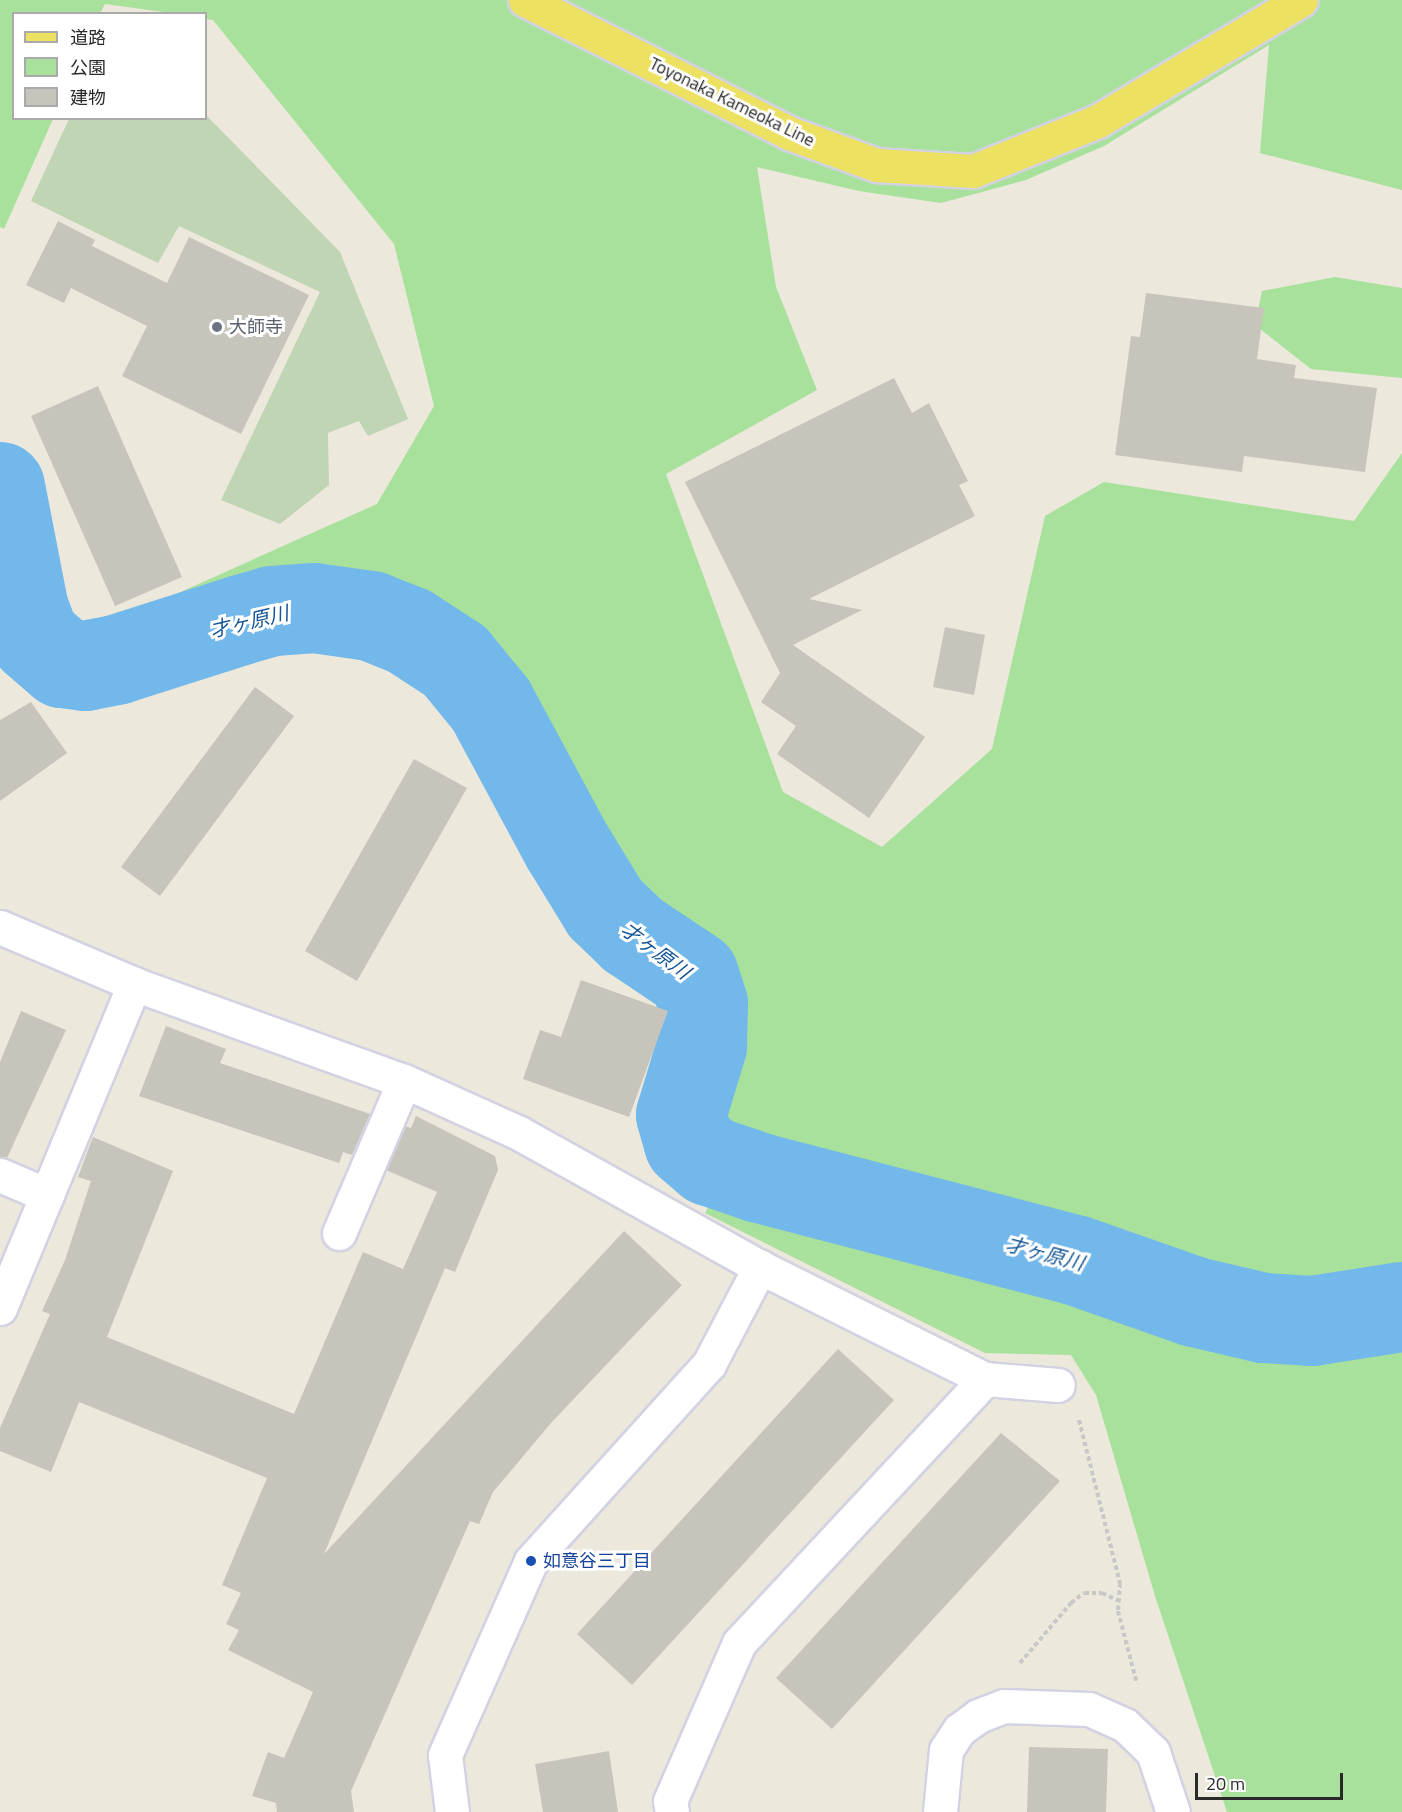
<!DOCTYPE html>
<meta charset="utf-8">
<style>
body{margin:0}
#map{position:relative;width:1402px;height:1812px;overflow:hidden;background:#ece8dc;font-family:"Titillium Web","Noto Sans JP",sans-serif}
div>[style]{position:absolute}
.green>*{inset:0;background:#a7e19b}
.cemetery>*{inset:0;background:#bfd5b4}
.river>*{height:90px;margin:-45px;padding:0 45px;transform-origin:45px;border-radius:45px;background:#73b8ea}
.building>*{inset:0;background:#c7c4bc}
.path>*{height:4px;margin-top:-2px;transform-origin:0;background:repeating-linear-gradient(90deg,#c8c8c8 0 4.5px,transparent 0 7.5px)}
.roads{filter:drop-shadow(2px 0 #d2d2e2) drop-shadow(-2px 0 #d2d2e2) drop-shadow(0 2px #d2d2e2) drop-shadow(0 -2px #d2d2e2)}
.street>*{height:33px;margin:-16.5px;padding:0 16.5px;transform-origin:16.5px;border-radius:16.5px;background:#fff}
.secondary>*{height:33px;margin:-16.5px;padding:0 16.5px;transform-origin:16.5px;border-radius:16.5px;background:#fff}
.primary>*{height:33px;margin:-16.5px;padding:0 16.5px;transform-origin:16.5px;border-radius:16.5px;background:#ece161}
.dots>*{width:16px;height:16px;translate:-50% -50%;box-sizing:border-box;border:3px solid #fff;border-radius:50%}
span{translate:-50% -50%;white-space:nowrap;text-align:center;line-height:1.15;-webkit-text-stroke:6px #fff;paint-order:stroke}
.street-label{font-size:18px;color:#2a2a2a}
.worship-label{font-size:18px;color:#5b616d}
.left{translate:0 -50%;text-align:left}
.transit-label{font-size:18px;color:#164399}
.water-label{font-size:20px;color:#125496;font-style:italic}
.legend{position:absolute;left:12px;top:12px;width:195px;height:108px;box-sizing:border-box;background:#fff;border:2px solid #aaa;margin:0;padding:8px 10px;list-style:none;font-size:18px;color:#2a2a2a}
.legend li{display:flex;align-items:center;gap:12px;height:30px}
.legend b{width:30px;border:2px solid #aaa}
.scale{position:absolute;left:1195px;top:1773px;width:148px;height:27px;box-sizing:border-box;border:3px solid #2a2a2a;border-top:0;padding-left:8px;font-size:18px;line-height:21px;white-space:nowrap;color:#2a2a2a;-webkit-text-stroke:4px #fff;paint-order:stroke}
</style>
<div id="map">
<div class="green">
<i style="clip-path:polygon(0 0,1402px 0,1402px 190px,1260px 153px,1269px 45px,1104px 146px,1026px 180px,941px 203px,859px 191px,757px 167px,776px 287px,817px 390px,666px 474px,783px 792px,882px 847px,992px 749px,1045px 516px,1104px 482px,1354px 521px,1402px 453px,1402px 1812px,1227px 1812px,1155px 1596px,1096px 1395px,1071px 1355px,985px 1353px,705px 1213px,716px 1193px,724px 1152px,709px 1115px,725px 1073px,726px 972px,623px 909px,487px 660px,409px 613px,297px 587px,96px 650px,89px 633px,377px 504px,434px 406px,394px 244px,213px 20px,206px 19px,206px 14px,171px 13px,105px 4px,100px 13px,14px 14px,14px 118px,53px 119px,4px 229px,0 227px)"></i>
<i style="clip-path:polygon(1335px 277px,1402px 288px,1402px 378px,1311px 369px,1255px 325px,1262px 291px)"></i>
</div>
<div class="cemetery">
<i style="clip-path:polygon(206px 115px,340px 252px,408px 419px,368px 436px,359px 421px,328px 433px,329px 485px,280px 524px,221px 500px,320px 292px,179px 226px,158px 263px,31px 201px,69px 119px,206px 118px)"></i>
</div>
<div class="river">
<i style="left:0;top:487px;width:125px;rotate:79deg"></i>
<i style="left:24px;top:610px;width:31px;rotate:69deg"></i>
<i style="left:35px;top:639px;width:37px;rotate:41deg"></i>
<i style="left:63px;top:663px;width:22px;rotate:8deg"></i>
<i style="left:85px;top:666px;width:32px;rotate:-11deg"></i>
<i style="left:116px;top:660px;width:131px;rotate:-17.7deg"></i>
<i style="left:241px;top:620px;width:33px;rotate:-16deg"></i>
<i style="left:273px;top:611px;width:41px;rotate:-4.2deg"></i>
<i style="left:314px;top:608px;width:58px;rotate:8deg"></i>
<i style="left:371px;top:616px;width:41px;rotate:21.5deg"></i>
<i style="left:409px;top:631px;width:55px;rotate:33.1deg"></i>
<i style="left:455px;top:661px;width:57px;rotate:50.7deg"></i>
<i style="left:491px;top:705px;width:160px;rotate:61.7deg"></i>
<i style="left:567px;top:846px;width:73px;rotate:58.5deg"></i>
<i style="left:605px;top:908px;width:39px;rotate:44deg"></i>
<i style="left:633px;top:935px;width:73px;rotate:33.9deg"></i>
<i style="left:694px;top:976px;width:29px;rotate:72deg"></i>
<i style="left:703px;top:1004px;width:42px;rotate:91.4deg"></i>
<i style="left:702px;top:1046px;width:72px;rotate:106.9deg"></i>
<i style="left:681px;top:1115px;width:29px;rotate:74deg"></i>
<i style="left:689px;top:1143px;width:28px;rotate:41deg"></i>
<i style="left:710px;top:1161px;width:53px;rotate:18.8deg"></i>
<i style="left:760px;top:1178px;width:325px;rotate:14.6deg"></i>
<i style="left:1075px;top:1260px;width:127px;rotate:19.3deg"></i>
<i style="left:1195px;top:1302px;width:71px;rotate:13.1deg"></i>
<i style="left:1264px;top:1318px;width:48px;rotate:3.6deg"></i>
<i style="left:1312px;top:1321px;width:91px;rotate:-8.8deg"></i>
</div>
<div class="building">
<i style="clip-path:polygon(58px 221px,95px 240px,92px 246px,167px 283px,189px 237px,309px 295px,241px 434px,122px 376px,147px 326px,71px 288px,64px 303px,26px 285px)"></i>
<i style="clip-path:polygon(1146px 293px,1264px 308px,1257px 359px,1296px 365px,1294px 378px,1377px 388px,1365px 472px,1244px 456px,1242px 472px,1115px 455px,1131px 336px,1140px 337px)"></i>
<i style="clip-path:polygon(894px 378px,912px 413px,929px 403px,968px 481px,959px 485px,975px 516px,809px 599px,862px 610px,793px 645px,925px 737px,869px 818px,777px 754px,796px 726px,761px 702px,780px 673px,685px 482px)"></i>
<i style="clip-path:polygon(98px 386px,182px 577px,115px 606px,31px 416px)"></i>
<i style="clip-path:polygon(945px 627px,985px 635px,974px 695px,933px 687px)"></i>
<i style="clip-path:polygon(255px 687px,294px 716px,160px 896px,121px 867px)"></i>
<i style="clip-path:polygon(31px 702px,67px 753px,0 801px,0 720px)"></i>
<i style="clip-path:polygon(414px 759px,467px 788px,357px 981px,305px 951px)"></i>
<i style="clip-path:polygon(581px 980px,668px 1011px,629px 1117px,523px 1079px,540px 1030px,561px 1037px)"></i>
<i style="clip-path:polygon(21px 1011px,66px 1030px,7px 1158px,0 1157px,0 1062px)"></i>
<i style="clip-path:polygon(166px 1026px,226px 1049px,220px 1063px,370px 1114px,352px 1155px,343px 1152px,339px 1163px,139px 1096px)"></i>
<i style="clip-path:polygon(416px 1116px,495px 1156px,498px 1170px,455px 1272px,445px 1268px,324px 1554px,624px 1231px,682px 1285px,551px 1423px,493px 1492px,479px 1524px,470px 1521px,351px 1791px,354px 1812px,277px 1812px,276px 1803px,252px 1796px,268px 1752px,284px 1758px,313px 1692px,228px 1650px,239px 1630px,226px 1624px,241px 1593px,222px 1585px,267px 1478px,79px 1402px,51px 1472px,0 1451px,0 1428px,50px 1314px,42px 1311px,65px 1260px,91px 1181px,78px 1177px,93px 1137px,173px 1171px,107px 1337px,294px 1414px,363px 1252px,403px 1269px,437px 1192px,386px 1170px,405px 1126px,411px 1128px)"></i>
<i style="clip-path:polygon(838px 1349px,894px 1400px,632px 1685px,577px 1634px)"></i>
<i style="clip-path:polygon(1001px 1433px,1060px 1481px,832px 1729px,776px 1678px)"></i>
<i style="clip-path:polygon(1029px 1747px,1108px 1749px,1106px 1812px,1027px 1812px)"></i>
<i style="clip-path:polygon(609px 1751px,618px 1812px,543px 1812px,535px 1764px)"></i>
</div>
<div class="path">
<i style="left:1079px;top:1420px;width:168px;rotate:75.9deg"></i>
<i style="left:1120px;top:1583px;width:28px;rotate:94deg"></i>
<i style="left:1118px;top:1611px;width:75px;rotate:75.4deg"></i>
<i style="left:1020px;top:1663px;width:79px;rotate:-49.6deg"></i>
<i style="left:1071px;top:1603px;width:16px;rotate:-38deg"></i>
<i style="left:1084px;top:1593px;width:18px"></i>
<i style="left:1102px;top:1593px;width:19px;rotate:25deg"></i>
</div>
<div class="roads">
<div class="street">
<i style="left:0;top:1175px;width:51px;rotate:23.1deg"></i>
<i style="left:339px;top:1233px;width:165px;rotate:-66.8deg"></i>
<i style="left:0;top:1308px;width:351px;rotate:-67.5deg"></i>
<i style="left:452px;top:1812px;width:57px;rotate:-97deg"></i>
<i style="left:445px;top:1755px;width:212px;rotate:-66.1deg"></i>
<i style="left:531px;top:1561px;width:266px;rotate:-47.9deg"></i>
<i style="left:709px;top:1364px;width:110px;rotate:-62.3deg"></i>
<i style="left:672px;top:1812px;width:11px;rotate:-100deg"></i>
<i style="left:670px;top:1801px;width:172px;rotate:-66.4deg"></i>
<i style="left:739px;top:1643px;width:361px;rotate:-47deg"></i>
<i style="left:940px;top:1812px;width:62px;rotate:-84.5deg"></i>
<i style="left:946px;top:1750px;width:24px;rotate:-57deg"></i>
<i style="left:959px;top:1730px;width:24px;rotate:-36deg"></i>
<i style="left:978px;top:1716px;width:28px;rotate:-21deg"></i>
<i style="left:1004px;top:1706px;width:85px;rotate:2deg"></i>
<i style="left:1089px;top:1709px;width:39px;rotate:24deg"></i>
<i style="left:1125px;top:1725px;width:39px;rotate:44deg"></i>
<i style="left:1153px;top:1752px;width:63px;rotate:71.6deg"></i>
</div>
<div class="secondary">
<i style="left:0;top:927px;width:146px;rotate:23deg"></i>
<i style="left:134px;top:984px;width:287px;rotate:19.8deg"></i>
<i style="left:404px;top:1081px;width:126px;rotate:24.3deg"></i>
<i style="left:519px;top:1133px;width:276px;rotate:29.1deg"></i>
<i style="left:760px;top:1267px;width:251px;rotate:26.5deg"></i>
<i style="left:985px;top:1379px;width:73px;rotate:4.7deg"></i>
</div>
<div class="primary">
<i style="left:525px;top:0;width:296px;rotate:26.7deg"></i>
<i style="left:789px;top:133px;width:94px;rotate:20deg"></i>
<i style="left:877px;top:165px;width:96px;rotate:3.6deg"></i>
<i style="left:973px;top:171px;width:135px;rotate:-21.8deg"></i>
<i style="left:1098px;top:121px;width:236px;rotate:-30.8deg"></i>
</div>
</div>
<div class="dots">
<i style="left:217px;top:327px;background:#6b7280"></i>
<i style="left:531px;top:1561px;background:#1a4fb4"></i>
</div>
<div class="street-label">
<span style="left:732px;top:102px;rotate:26deg">Toyonaka Kameoka Line</span>
</div>
<div class="worship-label">
<span class="left" style="left:229px;top:327px">大師寺</span>
</div>
<div class="transit-label">
<span class="left" style="left:543px;top:1561px">如意谷三丁目</span>
</div>
<div class="water-label">
<span style="left:249px;top:621px;rotate:-13deg">才ヶ原川</span>
<span style="left:656px;top:950px;rotate:37deg">才ヶ原川</span>
<span style="left:1045px;top:1253px;rotate:15deg">才ヶ原川</span>
</div>
<ul class="legend">
<li><b style="height:8px;background:#ece161"></b>道路</li>
<li><b style="height:16px;background:#a7e19b"></b>公園</li>
<li><b style="height:16px;background:#c7c4bc"></b>建物</li>
</ul>
<div class="scale">20 m</div>
</div>
